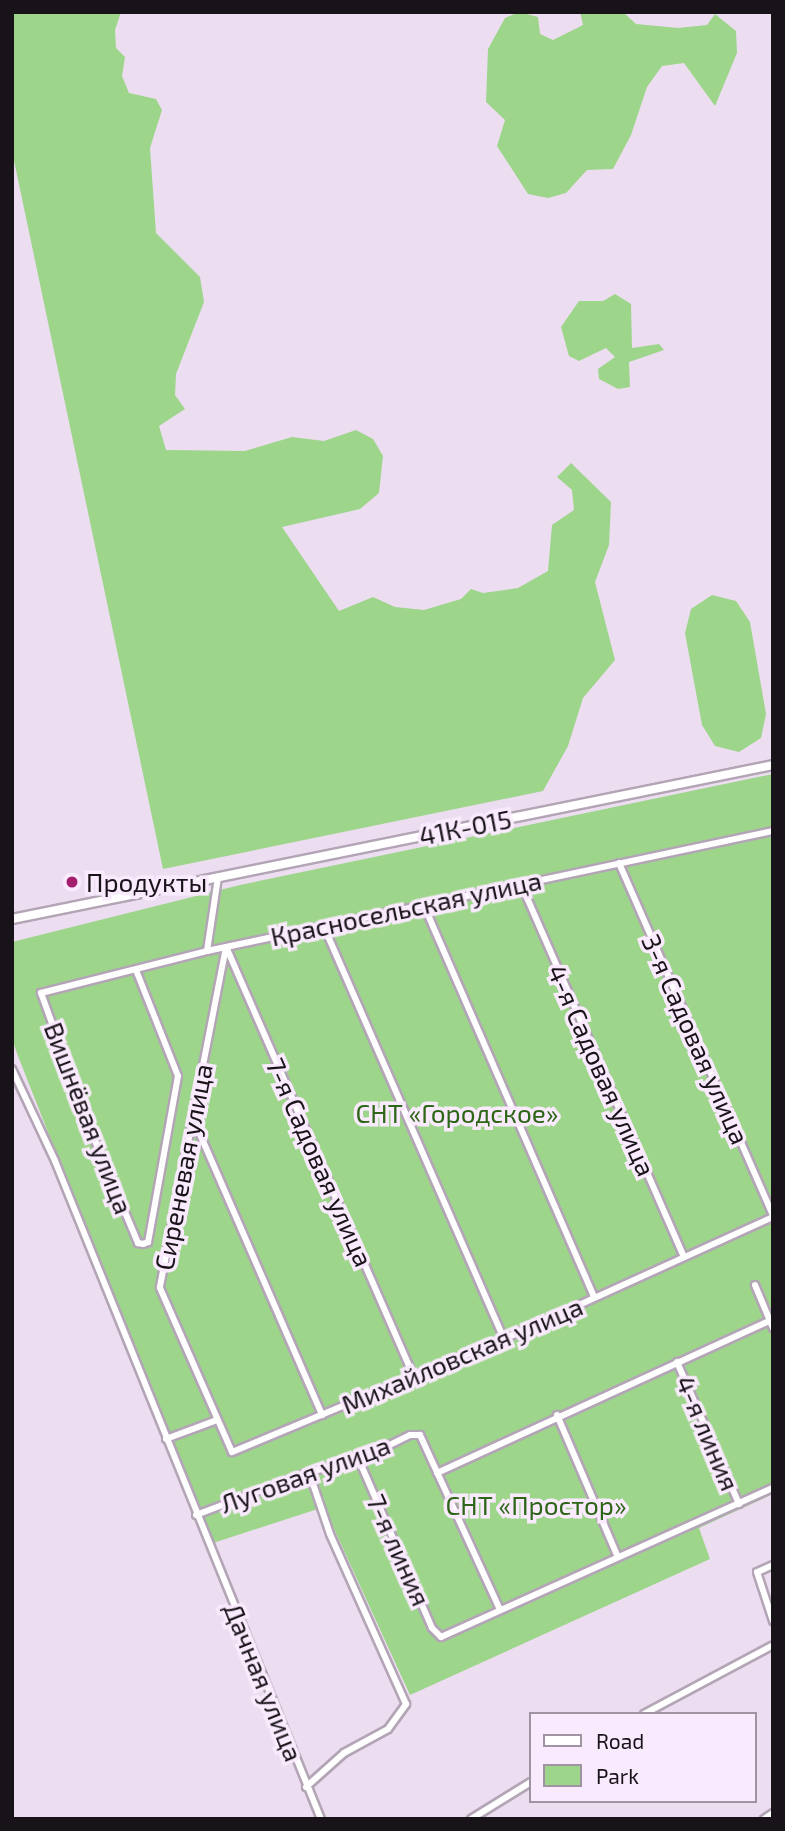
<!DOCTYPE html>
<meta charset="utf-8">
<style>
body{margin:0}
#map{position:relative;width:785px;height:1831px;overflow:hidden;background:#edddf0;font-family:"Exo 2",sans-serif}
div>[style]{position:absolute}
.green>*{inset:0;background:#9dd58b}
.roads{filter:drop-shadow(2px 0 #b3a5b6) drop-shadow(-2px 0 #b3a5b6) drop-shadow(0 2px #b3a5b6) drop-shadow(0 -2px #b3a5b6)}
.street>*{height:6px;margin:-3px;padding:0 3px;transform-origin:3px;border-radius:3px;background:#fff}
.secondary>*{height:8px;margin:-4px;padding:0 4px;transform-origin:4px;border-radius:4px;background:#fff}
.dots>*{width:19px;height:19px;translate:-50% -50%;box-sizing:border-box;border:4px solid #faeafd;border-radius:50%}
span{translate:-50% -50%;white-space:nowrap;text-align:center;line-height:1.15;-webkit-text-stroke:7px #faeafd;paint-order:stroke}
.street-label{font-size:26px;color:#181319}
.poi-label{font-size:26px;color:#181319}
.left{translate:0 -50%;text-align:left}
.park-label{font-size:26px;color:#2e6617}
.frame{position:absolute;inset:0;border:14px solid #181319;pointer-events:none}
.legend{position:absolute;left:529px;top:1712px;width:228px;height:91px;box-sizing:border-box;background:#faeafd;border:2px solid #a094a2;margin:0;padding:9px 12px;list-style:none;font-size:21px;color:#181319}
.legend li{display:flex;align-items:center;gap:14px;height:35px}
.legend b{width:35px;border:2px solid #a094a2}
</style>
<div id="map">
<div class="green">
<i style="clip-path:polygon(12px 12px,121px 12px,115px 30px,116px 48px,125px 57px,122px 76px,129px 93px,156px 99px,162px 110px,150px 148px,156px 233px,200px 277px,204px 302px,176px 374px,175px 395px,185px 409px,159px 426px,166px 450px,245px 451px,292px 437px,324px 441px,356px 430px,373px 439px,383px 456px,379px 493px,360px 509px,282px 527px,339px 611px,373px 597px,395px 607px,424px 610px,461px 599px,471px 589px,483px 593px,518px 588px,548px 571px,552px 525px,574px 510px,572px 490px,557px 477px,571px 463px,611px 502px,609px 545px,595px 582px,615px 660px,583px 698px,568px 746px,543px 791px,163px 869px,12px 151px)"></i>
<i style="clip-path:polygon(519px 12px,538px 17px,540px 34px,553px 40px,583px 25px,580px 12px,623px 12px,636px 24px,678px 28px,707px 25px,715px 14px,736px 31px,737px 53px,715px 106px,684px 63px,662px 66px,647px 87px,631px 135px,613px 169px,587px 170px,566px 193px,548px 198px,528px 194px,497px 146px,505px 120px,486px 102px,488px 49px,505px 18px)"></i>
<i style="clip-path:polygon(615px 294px,631px 304px,632px 348px,659px 344px,664px 350px,629px 362px,630px 387px,618px 389px,599px 379px,598px 369px,615px 357px,606px 348px,579px 361px,569px 356px,561px 327px,579px 301px,603px 301px)"></i>
<i style="clip-path:polygon(712px 595px,736px 601px,750px 622px,766px 714px,761px 738px,739px 752px,715px 746px,702px 725px,685px 633px,691px 609px)"></i>
<i style="clip-path:polygon(773px 774px,773px 1494px,699px 1528px,710px 1559px,410px 1695px,324px 1507px,210px 1544px,18px 1056px,12px 1039px,12px 942px,240px 885px)"></i>
</div>
<div class="roads">
<div class="street">
<i style="left:619px;top:863px;width:384px;rotate:66.4deg"></i>
<i style="left:521px;top:884px;width:407px;rotate:66.4deg"></i>
<i style="left:425px;top:908px;width:424px;rotate:66.5deg"></i>
<i style="left:324px;top:927px;width:450px;rotate:66.4deg"></i>
<i style="left:226px;top:947px;width:347px;rotate:101deg"></i>
<i style="left:160px;top:1288px;width:179px;rotate:66.3deg"></i>
<i style="left:232px;top:1452px;width:295px;rotate:-22.6deg"></i>
<i style="left:504px;top:1339px;width:295px;rotate:-24.4deg"></i>
<i style="left:227px;top:949px;width:467px;rotate:66.4deg"></i>
<i style="left:207px;top:951px;width:75px;rotate:-81.5deg"></i>
<i style="left:136px;top:970px;width:114px;rotate:68.4deg"></i>
<i style="left:178px;top:1076px;width:169px;rotate:100.2deg"></i>
<i style="left:148px;top:1242px;width:5px;rotate:158deg"></i>
<i style="left:143px;top:1244px;width:5px;rotate:-169deg"></i>
<i style="left:138px;top:1243px;width:121px;rotate:-112.8deg"></i>
<i style="left:91px;top:1131px;width:147px;rotate:-109.9deg"></i>
<i style="left:41px;top:993px;width:171px;rotate:-14.2deg"></i>
<i style="left:207px;top:951px;width:579px;rotate:-11.97deg"></i>
<i style="left:12px;top:1069px;width:102px;rotate:64.9deg"></i>
<i style="left:55px;top:1161px;width:710px;rotate:67.99deg"></i>
<i style="left:193px;top:1118px;width:324px;rotate:66.5deg"></i>
<i style="left:755px;top:1285px;width:47px;rotate:67.3deg"></i>
<i style="left:677px;top:1362px;width:155px;rotate:66.4deg"></i>
<i style="left:557px;top:1415px;width:152px;rotate:66.8deg"></i>
<i style="left:166px;top:1439px;width:54px;rotate:-20.4deg"></i>
<i style="left:359px;top:1460px;width:183px;rotate:66.5deg"></i>
<i style="left:432px;top:1628px;width:13px;rotate:45deg"></i>
<i style="left:441px;top:1637px;width:364px;rotate:-24.2deg"></i>
<i style="left:437px;top:1473px;width:370px;rotate:-24.6deg"></i>
<i style="left:196px;top:1515px;width:121px;rotate:-20.8deg"></i>
<i style="left:309px;top:1472px;width:51px;rotate:-13.5deg"></i>
<i style="left:359px;top:1460px;width:57px;rotate:-26.1deg"></i>
<i style="left:410px;top:1435px;width:10px"></i>
<i style="left:420px;top:1435px;width:192px;rotate:65.4deg"></i>
<i style="left:773px;top:1565px;width:17px;rotate:156deg"></i>
<i style="left:757px;top:1572px;width:52px;rotate:71.9deg"></i>
<i style="left:644px;top:1714px;width:146px;rotate:-28.1deg"></i>
<i style="left:306px;top:1787px;width:51px;rotate:-41.8deg"></i>
<i style="left:344px;top:1753px;width:50px;rotate:-28.6deg"></i>
<i style="left:388px;top:1729px;width:31px;rotate:-54deg"></i>
<i style="left:406px;top:1704px;width:186px;rotate:-114.1deg"></i>
<i style="left:330px;top:1534px;width:65px;rotate:-108.7deg"></i>
<i style="left:471px;top:1819px;width:70px;rotate:-31.7deg"></i>
<i style="left:764px;top:1819px;width:11px;rotate:-34deg"></i>
</div>
<div class="secondary">
<i style="left:12px;top:919px;width:776px;rotate:-11.44deg"></i>
</div>
</div>
<div class="dots">
<i style="left:72px;top:882px;background:#a31e6c"></i>
</div>
<div class="street-label">
<span style="left:465px;top:827px;rotate:-11deg">41К-015</span>
<span style="left:406px;top:908px;rotate:-12deg">Красносельская улица</span>
<span style="left:696px;top:1039px;rotate:66deg">3-я Садовая улица</span>
<span style="left:602px;top:1070px;rotate:66deg">4-я Садовая улица</span>
<span style="left:89px;top:1118px;rotate:69deg">Вишнёвая улица</span>
<span style="left:320px;top:1162px;rotate:66deg">7-я Садовая улица</span>
<span style="left:183px;top:1167px;rotate:-79deg">Сиреневая улица</span>
<span style="left:462px;top:1355px;rotate:-23deg">Михайловская улица</span>
<span style="left:708px;top:1433px;rotate:67deg">4-я линия</span>
<span style="left:305px;top:1474px;rotate:-20deg">Луговая улица</span>
<span style="left:399px;top:1550px;rotate:66deg">7-я линия</span>
<span style="left:264px;top:1682px;rotate:68deg">Дачная улица</span>
</div>
<div class="poi-label">
<span class="left" style="left:86px;top:882px">Продукты</span>
</div>
<div class="park-label">
<span style="left:457px;top:1113px">СНТ «Городское»</span>
<span style="left:536px;top:1505px">СНТ «Простор»</span>
</div>
<div class="frame"></div>
<ul class="legend">
<li><b style="height:9px;background:#fff"></b>Road</li>
<li><b style="height:19px;background:#9dd58b"></b>Park</li>
</ul>
</div>
